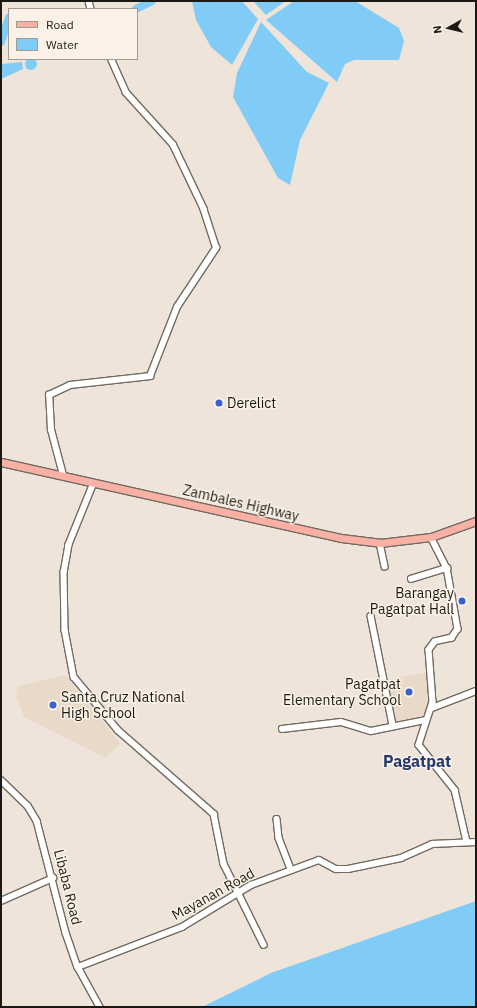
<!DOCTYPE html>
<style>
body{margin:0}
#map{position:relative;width:477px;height:1008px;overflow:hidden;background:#eee4d9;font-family:"IBM Plex Sans",sans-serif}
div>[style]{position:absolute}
.built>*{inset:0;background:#e9d9c9}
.water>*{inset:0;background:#81ccf6}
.round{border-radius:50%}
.river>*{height:8px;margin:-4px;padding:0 4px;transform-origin:4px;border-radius:4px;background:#81ccf6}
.roads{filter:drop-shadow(1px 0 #726a60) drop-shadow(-1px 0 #726a60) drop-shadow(0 1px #726a60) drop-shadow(0 -1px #726a60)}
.minor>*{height:5.5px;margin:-2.75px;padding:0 2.75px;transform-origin:2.75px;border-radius:2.75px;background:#fff}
.major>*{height:7px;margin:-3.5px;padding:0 3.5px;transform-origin:3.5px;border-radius:3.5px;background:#fab1a5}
.dots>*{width:11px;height:11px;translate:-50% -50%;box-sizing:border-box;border:2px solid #fbf1e6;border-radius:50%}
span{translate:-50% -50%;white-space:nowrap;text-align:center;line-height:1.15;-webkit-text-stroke:3px #fbf1e6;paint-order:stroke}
.poi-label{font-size:14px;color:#1c1915}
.left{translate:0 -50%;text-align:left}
.right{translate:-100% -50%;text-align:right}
.street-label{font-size:14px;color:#1c1915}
.quarter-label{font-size:16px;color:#233970;font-weight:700}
.frame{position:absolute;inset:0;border:2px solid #1c1915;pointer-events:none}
.legend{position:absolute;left:8px;top:8px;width:130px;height:52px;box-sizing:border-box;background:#fbf1e6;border:1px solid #a29b92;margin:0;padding:5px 7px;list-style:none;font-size:12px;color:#1c1915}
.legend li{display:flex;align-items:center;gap:8px;height:20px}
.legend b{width:20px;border:1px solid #a29b92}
.north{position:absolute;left:429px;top:8px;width:40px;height:40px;-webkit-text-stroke:3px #fbf1e6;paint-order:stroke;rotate:262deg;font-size:11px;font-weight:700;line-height:16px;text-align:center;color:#1c1915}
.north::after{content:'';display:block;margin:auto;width:14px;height:18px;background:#1c1915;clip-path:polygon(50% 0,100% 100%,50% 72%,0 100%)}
</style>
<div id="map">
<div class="built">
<i style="clip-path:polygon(427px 672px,432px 704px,427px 714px,394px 724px,384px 681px)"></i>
<i style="clip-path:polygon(65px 675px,120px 743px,106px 758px,24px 717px,16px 693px,19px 686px)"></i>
</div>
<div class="water">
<i style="clip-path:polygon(192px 1px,242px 1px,258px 19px,232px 65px,211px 47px,196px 20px)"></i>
<i style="clip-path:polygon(253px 1px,286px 1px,266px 15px)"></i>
<i style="clip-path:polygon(294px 1px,355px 1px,399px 28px,404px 41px,399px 60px,354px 60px,345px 64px,337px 82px,266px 20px)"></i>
<i style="clip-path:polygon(261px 22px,307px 72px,329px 83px,300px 140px,290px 185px,278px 178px,233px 97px,237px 73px)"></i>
<i class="round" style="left:25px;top:58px;width:12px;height:12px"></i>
<i style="clip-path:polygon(22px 62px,23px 69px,1px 79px,1px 64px)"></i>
<i style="clip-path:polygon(476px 901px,476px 1007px,202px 1007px,271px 973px)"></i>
</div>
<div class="river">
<i style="left:136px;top:9px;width:18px;rotate:-27deg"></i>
<i style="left:1px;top:42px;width:26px;rotate:-72deg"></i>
</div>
<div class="roads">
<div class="minor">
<i style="left:89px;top:1px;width:8px;rotate:76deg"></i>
<i style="left:63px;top:475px;width:47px;rotate:-104.9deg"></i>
<i style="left:51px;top:430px;width:35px;rotate:-93deg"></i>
<i style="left:49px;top:395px;width:23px;rotate:-25deg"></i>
<i style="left:70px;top:385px;width:81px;rotate:-6.4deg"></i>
<i style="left:150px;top:376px;width:74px;rotate:-68.6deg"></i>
<i style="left:177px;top:307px;width:71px;rotate:-56.5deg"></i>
<i style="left:216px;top:248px;width:40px;rotate:-108deg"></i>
<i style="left:204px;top:210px;width:72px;rotate:-115.5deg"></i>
<i style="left:173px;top:145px;width:70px;rotate:-132.1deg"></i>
<i style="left:126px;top:93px;width:37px;rotate:-114deg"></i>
<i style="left:94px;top:483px;width:67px;rotate:112deg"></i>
<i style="left:69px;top:545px;width:27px;rotate:100deg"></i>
<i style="left:64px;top:572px;width:58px;rotate:89deg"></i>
<i style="left:65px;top:630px;width:48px;rotate:79.2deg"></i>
<i style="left:74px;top:677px;width:69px;rotate:50.3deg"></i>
<i style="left:118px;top:730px;width:128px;rotate:41.2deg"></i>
<i style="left:214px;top:814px;width:51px;rotate:78.7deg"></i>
<i style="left:224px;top:864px;width:90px;rotate:63.7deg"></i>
<i style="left:431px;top:537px;width:35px;rotate:63deg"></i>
<i style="left:447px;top:568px;width:62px;rotate:79.8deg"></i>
<i style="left:458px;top:629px;width:11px;rotate:124deg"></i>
<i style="left:452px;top:638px;width:17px;rotate:167deg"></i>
<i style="left:435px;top:642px;width:10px;rotate:127deg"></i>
<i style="left:429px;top:650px;width:52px;rotate:85.6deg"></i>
<i style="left:433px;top:702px;width:45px;rotate:108deg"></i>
<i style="left:419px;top:745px;width:58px;rotate:51.3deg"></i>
<i style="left:455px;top:790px;width:53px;rotate:77deg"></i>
<i style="left:380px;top:543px;width:24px;rotate:78deg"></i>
<i style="left:411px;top:579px;width:38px;rotate:-17deg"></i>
<i style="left:371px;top:616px;width:111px;rotate:78.6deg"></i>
<i style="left:432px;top:708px;width:47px;rotate:-21.1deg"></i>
<i style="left:282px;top:729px;width:59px;rotate:-6.8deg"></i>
<i style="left:341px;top:722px;width:31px;rotate:17deg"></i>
<i style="left:371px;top:731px;width:56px;rotate:-11.3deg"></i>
<i style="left:1px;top:780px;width:37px;rotate:44deg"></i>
<i style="left:28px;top:806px;width:17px;rotate:59deg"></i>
<i style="left:37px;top:821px;width:116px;rotate:75.5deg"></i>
<i style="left:66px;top:933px;width:36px;rotate:71deg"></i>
<i style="left:78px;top:967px;width:46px;rotate:61.2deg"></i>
<i style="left:277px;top:819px;width:19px;rotate:84deg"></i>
<i style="left:279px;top:838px;width:34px;rotate:69deg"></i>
<i style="left:1px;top:901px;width:57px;rotate:-23.9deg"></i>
<i style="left:78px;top:967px;width:111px;rotate:-21deg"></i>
<i style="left:182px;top:927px;width:81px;rotate:-31.3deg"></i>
<i style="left:251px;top:885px;width:72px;rotate:-20.2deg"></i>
<i style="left:319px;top:860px;width:19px;rotate:28deg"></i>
<i style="left:336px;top:869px;width:12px"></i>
<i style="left:348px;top:869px;width:54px;rotate:-11.7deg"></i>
<i style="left:401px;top:858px;width:34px;rotate:-24deg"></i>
<i style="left:432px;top:844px;width:44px;rotate:-2.6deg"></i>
</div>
<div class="major">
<i style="left:1px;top:462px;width:348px;rotate:12.6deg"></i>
<i style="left:341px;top:538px;width:39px;rotate:7deg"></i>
<i style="left:380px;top:543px;width:51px;rotate:-6.7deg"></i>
<i style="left:431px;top:537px;width:48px;rotate:-19.6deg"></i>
</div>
</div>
<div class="dots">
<i style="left:219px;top:403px;background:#3761d1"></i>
<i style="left:462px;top:601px;background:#3761d1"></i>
<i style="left:409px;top:692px;background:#3761d1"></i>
<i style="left:53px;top:705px;background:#3761d1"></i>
</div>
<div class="poi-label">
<span class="left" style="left:227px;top:403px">Derelict</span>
<span class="right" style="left:454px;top:601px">Barangay<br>Pagatpat Hall</span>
<span class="right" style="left:401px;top:692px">Pagatpat<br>Elementary School</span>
<span class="left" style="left:61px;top:705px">Santa Cruz National<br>High School</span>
</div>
<div class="street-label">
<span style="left:241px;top:503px;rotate:13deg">Zambales Highway</span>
<span style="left:68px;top:887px;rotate:76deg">Libaba Road</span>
<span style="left:213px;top:894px;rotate:-29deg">Mayanan Road</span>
</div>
<div class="quarter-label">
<span style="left:417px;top:761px">Pagatpat</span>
</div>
<div class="frame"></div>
<ul class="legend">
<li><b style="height:5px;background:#fab1a5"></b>Road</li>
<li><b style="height:11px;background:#81ccf6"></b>Water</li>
</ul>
<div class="north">N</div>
</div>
